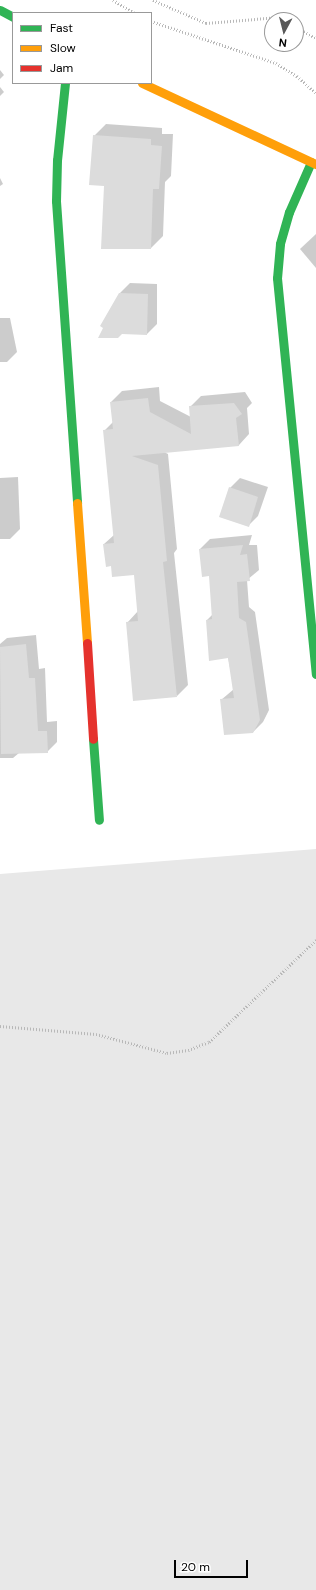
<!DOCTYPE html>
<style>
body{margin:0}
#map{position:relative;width:316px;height:1590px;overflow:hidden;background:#fff;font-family:"DM Sans",sans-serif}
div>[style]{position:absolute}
.green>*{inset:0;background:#e8e8e8}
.shadow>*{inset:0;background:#0003}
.building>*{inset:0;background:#dcdcdc}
.path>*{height:2.5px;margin-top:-1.25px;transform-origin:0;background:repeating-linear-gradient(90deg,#b8b8b8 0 1px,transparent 0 3px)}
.fast>*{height:9px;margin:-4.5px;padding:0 4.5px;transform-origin:4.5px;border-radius:4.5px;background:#30b455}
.slow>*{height:9px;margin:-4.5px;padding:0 4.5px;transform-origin:4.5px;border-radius:4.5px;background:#ff9f0a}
.jam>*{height:9px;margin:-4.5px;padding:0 4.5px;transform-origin:4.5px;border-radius:4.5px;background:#e5322d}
span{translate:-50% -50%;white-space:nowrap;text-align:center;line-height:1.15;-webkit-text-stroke:4px #fff;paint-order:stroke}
.legend{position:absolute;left:12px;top:12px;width:140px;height:72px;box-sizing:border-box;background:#fff;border:1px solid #999;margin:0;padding:5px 7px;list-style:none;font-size:12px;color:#000}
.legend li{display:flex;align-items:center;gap:8px;height:20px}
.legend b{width:20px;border:1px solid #999}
.north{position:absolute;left:264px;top:12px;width:40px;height:40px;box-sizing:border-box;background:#fff;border:1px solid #999;border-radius:50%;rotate:187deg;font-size:11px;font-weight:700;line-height:16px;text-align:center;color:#000}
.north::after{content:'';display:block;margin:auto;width:14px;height:18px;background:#595959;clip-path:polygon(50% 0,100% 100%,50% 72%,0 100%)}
.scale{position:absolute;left:174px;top:1560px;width:74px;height:18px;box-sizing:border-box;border:2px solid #000;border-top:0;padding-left:5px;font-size:12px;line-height:14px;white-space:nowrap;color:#000;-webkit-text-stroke:3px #fff;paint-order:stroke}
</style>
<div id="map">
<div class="green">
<i style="clip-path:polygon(316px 849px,316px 1590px,0 1590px,0 874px)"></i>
</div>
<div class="shadow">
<i style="clip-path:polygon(0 70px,4px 75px,0 79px)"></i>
<i style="clip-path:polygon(0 87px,4px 92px,0 96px)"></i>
<i style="clip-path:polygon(106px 124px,162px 128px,162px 134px,173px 134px,171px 176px,165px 182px,163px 236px,151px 248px,105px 185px,94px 136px)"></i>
<i style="clip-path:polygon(0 178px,3px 184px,0 186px)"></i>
<i style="clip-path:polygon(316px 234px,316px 268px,300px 249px)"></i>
<i style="clip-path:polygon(130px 283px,157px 284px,157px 324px,147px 334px,120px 293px)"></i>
<i style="clip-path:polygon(0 318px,10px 318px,17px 352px,7px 362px,0 362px)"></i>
<i style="clip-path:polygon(159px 387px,160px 401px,191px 417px,190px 407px,201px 396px,245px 392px,252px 403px,247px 408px,249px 434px,239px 445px,164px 452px,168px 454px,177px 549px,174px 553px,188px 685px,177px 696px,127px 623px,138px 611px,135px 574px,112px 565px,104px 544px,114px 535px,104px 431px,113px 422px,111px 402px,122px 391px)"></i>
<i style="clip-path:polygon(18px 477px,20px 529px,10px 539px,0 539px,0 478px)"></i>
<i style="clip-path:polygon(240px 478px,268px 487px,258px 516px,248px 526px,230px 488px)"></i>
<i style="clip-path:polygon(252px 535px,249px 545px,257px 545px,259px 570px,247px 580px,249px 607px,255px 612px,269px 710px,263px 722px,253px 732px,221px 700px,234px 689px,228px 657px,207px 620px,213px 614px,210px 575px,200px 549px,210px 539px)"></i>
<i style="clip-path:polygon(36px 635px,39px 669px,45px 668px,47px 722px,57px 721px,57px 742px,47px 752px,19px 753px,13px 758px,0 758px,0 644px,7px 638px)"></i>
</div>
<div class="building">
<i style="clip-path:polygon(93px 135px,151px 139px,151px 145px,162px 146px,159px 189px,153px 189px,151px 249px,101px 249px,104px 186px,89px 185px)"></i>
<i style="clip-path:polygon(119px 293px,148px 294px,147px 335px,122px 334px,118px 338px,98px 338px,103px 328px,100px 326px)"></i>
<i style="clip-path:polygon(148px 398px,150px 412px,191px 434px,189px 406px,234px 403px,242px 414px,236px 418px,239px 446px,132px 456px,158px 465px,167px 561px,163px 562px,177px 697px,133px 701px,126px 622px,138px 621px,134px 575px,112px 577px,111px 566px,106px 567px,103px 544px,114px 543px,103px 430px,113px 429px,110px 402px)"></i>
<i style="clip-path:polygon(229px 487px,258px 497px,249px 527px,219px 517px)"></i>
<i style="clip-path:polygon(243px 545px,240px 555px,247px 554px,250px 581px,237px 582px,239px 618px,246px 622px,260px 720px,253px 733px,224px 735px,220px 699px,234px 698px,228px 658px,209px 661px,206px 620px,212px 619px,209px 576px,202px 577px,199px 549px)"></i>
<i style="clip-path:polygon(26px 644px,29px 678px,35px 678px,38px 731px,47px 731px,48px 753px,1px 754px,0 647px)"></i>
</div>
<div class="path">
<i style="left:113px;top:0;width:26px;rotate:31deg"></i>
<i style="left:153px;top:0;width:58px;rotate:23.5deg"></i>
<i style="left:206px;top:23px;width:73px;rotate:-4.7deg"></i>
<i style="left:279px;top:17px;width:6px;rotate:31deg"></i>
<i style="left:151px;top:21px;width:132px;rotate:18.6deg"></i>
<i style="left:276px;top:63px;width:25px;rotate:32deg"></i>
<i style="left:297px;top:76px;width:25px;rotate:42deg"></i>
<i style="left:296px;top:27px;width:23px;rotate:29deg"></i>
<i style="left:0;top:1026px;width:96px;rotate:4.8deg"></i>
<i style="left:96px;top:1034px;width:73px;rotate:15deg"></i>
<i style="left:167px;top:1053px;width:21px;rotate:-8deg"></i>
<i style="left:188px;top:1050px;width:22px;rotate:-21deg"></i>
<i style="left:209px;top:1042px;width:148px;rotate:-43.6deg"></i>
</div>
<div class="fast">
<i style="left:0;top:10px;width:15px;rotate:28deg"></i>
<i style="left:65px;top:83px;width:77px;rotate:95.9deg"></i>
<i style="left:57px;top:160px;width:41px;rotate:91.4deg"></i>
<i style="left:56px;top:201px;width:303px;rotate:86deg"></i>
<i style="left:311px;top:162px;width:55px;rotate:113.7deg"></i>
<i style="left:289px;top:212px;width:33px;rotate:106deg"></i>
<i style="left:280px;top:244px;width:34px;rotate:95deg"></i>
<i style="left:277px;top:278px;width:398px;rotate:84.4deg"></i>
<i style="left:93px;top:739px;width:81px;rotate:85.8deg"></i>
</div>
<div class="slow">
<i style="left:142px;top:83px;width:192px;rotate:25deg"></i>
<i style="left:77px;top:503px;width:140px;rotate:85.9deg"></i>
</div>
<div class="jam">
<i style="left:87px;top:643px;width:96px;rotate:86.4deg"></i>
</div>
<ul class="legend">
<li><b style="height:5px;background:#30b455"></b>Fast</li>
<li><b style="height:5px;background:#ff9f0a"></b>Slow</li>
<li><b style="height:5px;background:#e5322d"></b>Jam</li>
</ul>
<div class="north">N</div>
<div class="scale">20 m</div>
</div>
